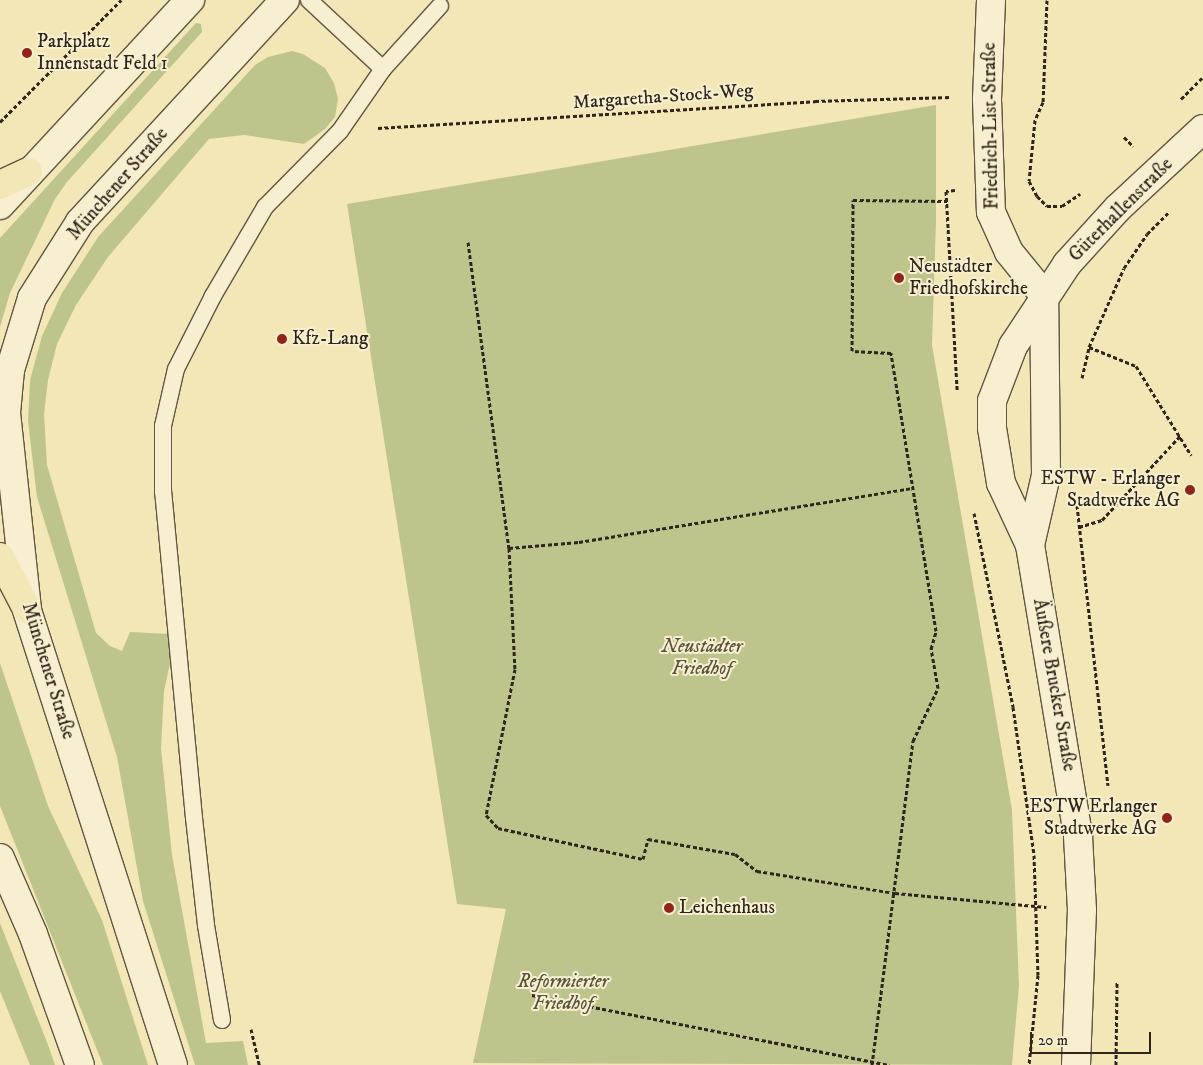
<!DOCTYPE html>
<meta charset="utf-8">
<style>
body{margin:0}
#map{position:relative;width:1203px;height:1065px;overflow:hidden;background:#f4e7b7;font-family:"IM FELL DW Pica",serif}
div>[style]{position:absolute}
.green>*{inset:0;background:#bdc58d}
.path>*{height:3px;margin-top:-1.5px;transform-origin:0;background:repeating-linear-gradient(90deg,#2e251b 0 4px,transparent 0 6.5px)}
.roads{filter:drop-shadow(1px 0 #605642) drop-shadow(-1px 0 #605642) drop-shadow(0 1px #605642) drop-shadow(0 -1px #605642)}
.lane>*{height:16px;margin:-8px;padding:0 8px;transform-origin:8px;border-radius:8px;background:#f8efd0}
.secondary>*{height:28px;margin:-14px;padding:0 14px;transform-origin:14px;border-radius:14px;background:#f8efd0}
.highway>*{height:28px;margin:-14px;padding:0 14px;transform-origin:14px;border-radius:14px;background:#f4e7b7}
.dots>*{width:14px;height:14px;translate:-50% -50%;box-sizing:border-box;border:2px solid #f8efd0;border-radius:50%}
span{translate:-50% -50%;white-space:nowrap;text-align:center;line-height:1.15;-webkit-text-stroke:4px #f8efd0;paint-order:stroke}
.poi-label{font-size:19px;color:#2e251b}
.left{translate:0 -50%;text-align:left}
.right{translate:-100% -50%;text-align:right}
.street-label{font-size:19px;color:#2e251b}
.park-label{font-size:19px;color:#59553d;font-style:italic}
.scale{position:absolute;left:1030px;top:1032px;width:121px;height:22px;box-sizing:border-box;border:2px solid #2e251b;border-top:0;padding-left:6px;font-size:15px;line-height:18px;white-space:nowrap;color:#2e251b;-webkit-text-stroke:4px #f8efd0;paint-order:stroke}
</style>
<div id="map">
<div class="green">
<i style="clip-path:polygon(196px 23px,201px 24px,202px 32px,67px 182px,55px 199px,10px 293px,0 327px,0 238px)"></i>
<i style="clip-path:polygon(292px 51px,303px 54px,325px 68px,334px 83px,338px 99px,335px 117px,325px 129px,304px 144px,244px 135px,209px 139px,108px 257px,76px 305px,57px 344px,48px 380px,44px 414px,47px 465px,96px 633px,110px 646px,122px 651px,130px 632px,170px 634px,171px 659px,164px 691px,161px 748px,172px 855px,206px 1043px,243px 1041px,248px 1065px,195px 1065px,143px 901px,117px 757px,37px 497px,28px 421px,30px 380px,42px 336px,62px 293px,98px 237px,255px 65px,268px 57px)"></i>
<i style="clip-path:polygon(936px 105px,936px 221px,932px 345px,1012px 810px,1019px 986px,1012px 1065px,473px 1063px,506px 909px,457px 904px,347px 204px)"></i>
<i style="clip-path:polygon(0 663px,48px 806px,102px 920px,148px 1065px,103px 1065px,0 806px)"></i>
<i style="clip-path:polygon(0 923px,48px 1045px,55px 1065px,30px 1065px,0 991px)"></i>
</div>
<div class="path">
<i style="left:1047px;top:0;width:102px;rotate:92.2deg"></i>
<i style="left:1043px;top:102px;width:20px;rotate:114deg"></i>
<i style="left:1035px;top:120px;width:61px;rotate:95.6deg"></i>
<i style="left:1029px;top:181px;width:17px;rotate:62deg"></i>
<i style="left:1037px;top:196px;width:14px;rotate:45deg"></i>
<i style="left:1047px;top:206px;width:15px"></i>
<i style="left:1062px;top:206px;width:22px;rotate:-34deg"></i>
<i style="left:1181px;top:99px;width:31px;rotate:-45deg"></i>
<i style="left:0;top:122px;width:172px;rotate:-45.2deg"></i>
<i style="left:378px;top:128px;width:438px;rotate:-3.5deg"></i>
<i style="left:815px;top:101px;width:136px;rotate:-1.7deg"></i>
<i style="left:1124px;top:137px;width:13px;rotate:45deg"></i>
<i style="left:955px;top:190px;width:9px;rotate:174deg"></i>
<i style="left:946px;top:191px;width:199px;rotate:86.8deg"></i>
<i style="left:468px;top:242px;width:309px;rotate:82.4deg"></i>
<i style="left:509px;top:548px;width:121px;rotate:87.2deg"></i>
<i style="left:515px;top:669px;width:149px;rotate:101.2deg"></i>
<i style="left:486px;top:815px;width:18px;rotate:47deg"></i>
<i style="left:498px;top:828px;width:148px;rotate:12.1deg"></i>
<i style="left:643px;top:859px;width:21px;rotate:-76deg"></i>
<i style="left:648px;top:839px;width:88px;rotate:9.8deg"></i>
<i style="left:735px;top:854px;width:28px;rotate:38deg"></i>
<i style="left:757px;top:871px;width:140px;rotate:9.1deg"></i>
<i style="left:895px;top:893px;width:152px;rotate:5.3deg"></i>
<i style="left:1089px;top:347px;width:51px;rotate:22deg"></i>
<i style="left:1136px;top:366px;width:105px;rotate:58.3deg"></i>
<i style="left:1082px;top:378px;width:32px;rotate:-77deg"></i>
<i style="left:1089px;top:347px;width:86px;rotate:-66.1deg"></i>
<i style="left:1124px;top:268px;width:41px;rotate:-55.9deg"></i>
<i style="left:1147px;top:234px;width:30px;rotate:-45deg"></i>
<i style="left:1077px;top:505px;width:282px;rotate:83.7deg"></i>
<i style="left:974px;top:513px;width:198px;rotate:78.6deg"></i>
<i style="left:1013px;top:707px;width:149px;rotate:81.9deg"></i>
<i style="left:1034px;top:855px;width:120px;rotate:88.1deg"></i>
<i style="left:1038px;top:975px;width:90px;rotate:95.7deg"></i>
<i style="left:1079px;top:527px;width:24px;rotate:-17deg"></i>
<i style="left:1102px;top:520px;width:115px;rotate:-47.1deg"></i>
<i style="left:509px;top:548px;width:70px;rotate:-4.9deg"></i>
<i style="left:579px;top:542px;width:337px;rotate:-9.2deg"></i>
<i style="left:532px;top:995px;width:364px;rotate:11.1deg"></i>
<i style="left:251px;top:1029px;width:37px;rotate:77deg"></i>
<i style="left:872px;top:1065px;width:327px;rotate:-82.8deg"></i>
<i style="left:913px;top:741px;width:59px;rotate:-64.7deg"></i>
<i style="left:938px;top:688px;width:40px;rotate:-100deg"></i>
<i style="left:931px;top:649px;width:19px;rotate:-74deg"></i>
<i style="left:936px;top:631px;width:282px;rotate:-99.2deg"></i>
<i style="left:891px;top:353px;width:39px;rotate:-177deg"></i>
<i style="left:852px;top:351px;width:151px;rotate:-89.6deg"></i>
<i style="left:853px;top:200px;width:94px;rotate:0.6deg"></i>
<i style="left:1116px;top:1065px;width:84px;rotate:-89.3deg"></i>
</div>
<div class="roads">
<div class="lane">
<i style="left:309px;top:0;width:101px;rotate:43deg"></i>
<i style="left:222px;top:1020px;width:96px;rotate:-99.6deg"></i>
<i style="left:206px;top:925px;width:108px;rotate:-96.4deg"></i>
<i style="left:194px;top:818px;width:327px;rotate:-95.4deg"></i>
<i style="left:163px;top:492px;width:66px;rotate:-90deg"></i>
<i style="left:163px;top:426px;width:58px;rotate:-77.2deg"></i>
<i style="left:176px;top:369px;width:82px;rotate:-63.1deg"></i>
<i style="left:213px;top:296px;width:103px;rotate:-59.7deg"></i>
<i style="left:265px;top:207px;width:107px;rotate:-45.4deg"></i>
<i style="left:340px;top:131px;width:75px;rotate:-55.3deg"></i>
<i style="left:383px;top:69px;width:85px;rotate:-47.9deg"></i>
</div>
<div class="secondary">
<i style="left:991px;top:0;width:99px;rotate:92.3deg"></i>
<i style="left:987px;top:99px;width:113px;rotate:88deg"></i>
<i style="left:991px;top:212px;width:44px;rotate:65.8deg"></i>
<i style="left:1009px;top:252px;width:55px;rotate:50.9deg"></i>
<i style="left:0;top:205px;width:280px;rotate:-47.2deg"></i>
<i style="left:1030px;top:545px;width:72px;rotate:-77.1deg"></i>
<i style="left:1046px;top:475px;width:179px;rotate:-90.6deg"></i>
<i style="left:0;top:858px;width:83px;rotate:66.5deg"></i>
<i style="left:33px;top:934px;width:139px;rotate:70.3deg"></i>
<i style="left:173px;top:1065px;width:479px;rotate:-107.8deg"></i>
<i style="left:27px;top:609px;width:197px;rotate:-96.1deg"></i>
<i style="left:6px;top:413px;width:43px;rotate:-84.7deg"></i>
<i style="left:10px;top:370px;width:75px;rotate:-73deg"></i>
<i style="left:32px;top:298px;width:90px;rotate:-57.7deg"></i>
<i style="left:80px;top:222px;width:302px;rotate:-47.3deg"></i>
<i style="left:1076px;top:1065px;width:155px;rotate:-87.8deg"></i>
<i style="left:1082px;top:910px;width:75px;rotate:-93.1deg"></i>
<i style="left:1078px;top:835px;width:294px;rotate:-99.4deg"></i>
<i style="left:1030px;top:545px;width:68px;rotate:-115.1deg"></i>
<i style="left:1001px;top:483px;width:56px;rotate:-99.3deg"></i>
<i style="left:992px;top:428px;width:27px;rotate:-90deg"></i>
<i style="left:992px;top:401px;width:59px;rotate:-69.1deg"></i>
<i style="left:1013px;top:346px;width:98px;rotate:-56.6deg"></i>
<i style="left:1067px;top:264px;width:76px;rotate:-47.7deg"></i>
<i style="left:1118px;top:208px;width:116px;rotate:-42.9deg"></i>
</div>
<div class="highway">
<i style="left:0;top:185px;width:31px;rotate:-25deg"></i>
<i style="left:0;top:557px;width:59px;rotate:62.6deg"></i>
</div>
</div>
<div class="dots">
<i style="left:27px;top:53px;background:#8f2418"></i>
<i style="left:899px;top:278px;background:#8f2418"></i>
<i style="left:282px;top:339px;background:#8f2418"></i>
<i style="left:1190px;top:490px;background:#8f2418"></i>
<i style="left:1167px;top:818px;background:#8f2418"></i>
<i style="left:669px;top:908px;background:#8f2418"></i>
</div>
<div class="poi-label">
<span class="left" style="left:37px;top:53px">Parkplatz<br>Innenstadt Feld 1</span>
<span class="left" style="left:909px;top:278px">Neustädter<br>Friedhofskirche</span>
<span class="left" style="left:292px;top:339px">Kfz-Lang</span>
<span class="right" style="left:1180px;top:490px">ESTW - Erlanger<br>Stadtwerke AG</span>
<span class="right" style="left:1157px;top:818px">ESTW Erlanger<br>Stadtwerke AG</span>
<span class="left" style="left:679px;top:908px">Leichenhaus</span>
</div>
<div class="street-label">
<span style="left:663px;top:97px;rotate:-4deg">Margaretha-Stock-Weg</span>
<span style="left:991px;top:126px;rotate:-91deg">Friedrich-List-Straße</span>
<span style="left:118px;top:184px;rotate:-49deg">Münchener Straße</span>
<span style="left:1121px;top:210px;rotate:-45deg">Güterhallenstraße</span>
<span style="left:48px;top:671px;rotate:73deg">Münchener Straße</span>
<span style="left:1054px;top:685px;rotate:80deg">Äußere Brucker Straße</span>
</div>
<div class="park-label">
<span style="left:702px;top:658px">Neustädter<br>Friedhof</span>
<span style="left:563px;top:993px">Reformierter<br>Friedhof</span>
</div>
<div class="scale">20 m</div>
</div>
